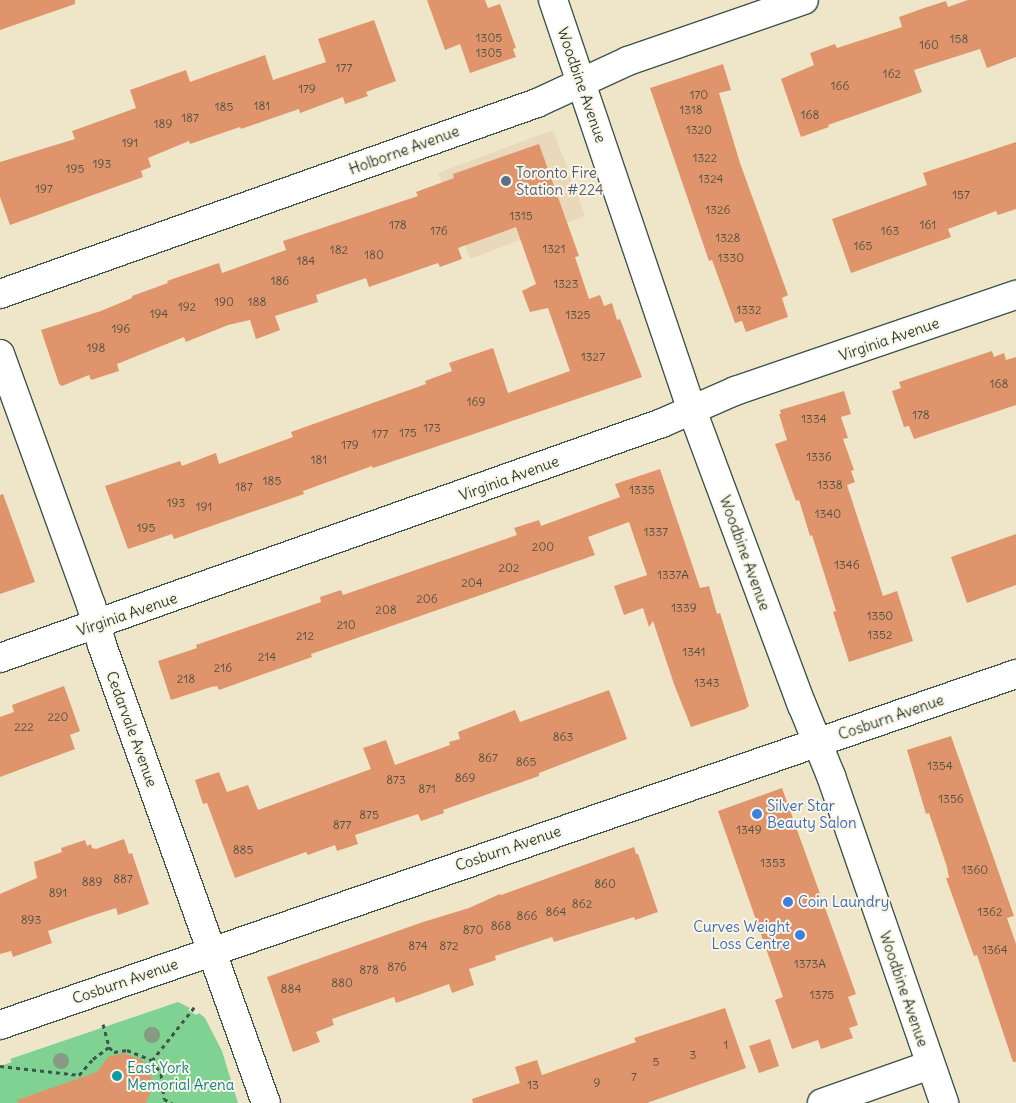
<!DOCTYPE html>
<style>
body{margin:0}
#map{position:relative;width:1016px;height:1103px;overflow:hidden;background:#efe6c9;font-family:Delius,sans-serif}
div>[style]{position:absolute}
.built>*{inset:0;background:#ead8ba}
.green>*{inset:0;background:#80d293}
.building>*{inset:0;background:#df946c}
.path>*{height:3px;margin-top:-1.5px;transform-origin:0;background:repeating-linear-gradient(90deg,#3e564a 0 4px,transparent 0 8px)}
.roads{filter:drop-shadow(1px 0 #3e564a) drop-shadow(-1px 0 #3e564a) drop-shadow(0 1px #3e564a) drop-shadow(0 -1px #3e564a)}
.minor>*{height:28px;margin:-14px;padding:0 14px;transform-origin:14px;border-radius:14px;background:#fff}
.major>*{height:28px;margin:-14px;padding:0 14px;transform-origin:14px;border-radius:14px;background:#fff}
.trees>*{width:16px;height:16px;margin:-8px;border-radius:50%;background:#879a82}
.dots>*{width:14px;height:14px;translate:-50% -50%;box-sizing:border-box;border:2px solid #fcf5e5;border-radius:50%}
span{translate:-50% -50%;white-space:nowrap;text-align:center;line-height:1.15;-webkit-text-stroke:4px #fcf5e5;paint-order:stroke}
.number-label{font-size:12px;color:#4f5342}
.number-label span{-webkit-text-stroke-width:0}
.street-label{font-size:15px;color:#1f3d34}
.service-label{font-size:15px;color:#4e5e75}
.left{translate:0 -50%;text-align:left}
.shop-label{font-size:15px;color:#366cbe}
.right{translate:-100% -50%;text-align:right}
.culture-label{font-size:15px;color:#0d838f}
</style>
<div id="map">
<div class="built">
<i style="clip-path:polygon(553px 130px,585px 216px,470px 259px,438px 173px)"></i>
</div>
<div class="green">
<i style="clip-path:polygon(178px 1002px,190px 1008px,188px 1010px,196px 1015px,199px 1013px,205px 1018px,222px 1051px,238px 1103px,0 1103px,0 1066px,12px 1062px,10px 1059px)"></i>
</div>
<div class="building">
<i style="clip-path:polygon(0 0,75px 0,75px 4px,0 30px)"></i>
<i style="clip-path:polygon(427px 0,485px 0,488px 8px,500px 4px,516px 48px,513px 49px,516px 57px,470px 73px,460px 44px,445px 50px)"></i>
<i style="clip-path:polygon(968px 0,1016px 0,1016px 57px,987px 68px,980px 49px,914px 70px,922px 92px,828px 125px,829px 127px,801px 137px,781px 79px,814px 65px,810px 53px,835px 44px,837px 48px,902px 27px,899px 17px,924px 8px,946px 1px,948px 7px)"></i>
<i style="clip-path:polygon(374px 20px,396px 81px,366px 92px,368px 96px,345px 104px,343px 97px,300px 113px,299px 109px,241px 129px,240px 127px,190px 144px,189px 141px,148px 158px,151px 167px,141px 171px,143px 177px,10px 225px,0 197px,0 162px,75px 139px,72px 131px,136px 108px,130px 90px,186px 70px,190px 82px,265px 55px,273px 80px,326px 62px,318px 39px)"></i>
<i style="clip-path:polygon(723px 64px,731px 90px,719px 93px,740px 163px,788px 295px,782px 298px,788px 317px,746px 332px,742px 321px,735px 323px,712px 260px,709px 261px,650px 88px)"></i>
<i style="clip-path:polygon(1016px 142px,1016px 209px,998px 215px,996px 211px,948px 229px,951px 237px,851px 273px,832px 219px,927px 185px,923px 173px)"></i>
<i style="clip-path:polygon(539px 144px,579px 256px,575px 257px,589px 299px,600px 295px,604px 306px,612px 303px,617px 320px,620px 319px,642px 377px,373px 468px,372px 466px,303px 491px,304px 494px,174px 539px,172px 534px,128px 549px,105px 486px,180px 461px,182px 466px,216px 453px,219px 464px,293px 437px,291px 432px,426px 384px,425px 381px,452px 371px,449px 363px,493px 348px,508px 393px,570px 371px,548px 308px,530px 312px,522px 291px,536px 284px,516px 227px,458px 248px,462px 259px,440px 267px,438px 263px,369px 287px,366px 278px,316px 295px,318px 302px,275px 316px,280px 330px,259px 338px,256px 339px,250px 320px,228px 325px,186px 342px,184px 337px,117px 364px,119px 371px,91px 380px,89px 375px,62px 386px,59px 384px,41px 330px,101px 311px,132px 298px,132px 296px,168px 283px,167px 281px,219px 263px,222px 273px,286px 250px,283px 241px,418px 196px,416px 192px,454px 178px,453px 174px)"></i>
<i style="clip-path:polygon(992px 351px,994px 357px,1004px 353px,1006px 360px,1016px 357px,1016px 405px,914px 439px,909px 426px,904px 427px,892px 391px,901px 388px,899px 382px)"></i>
<i style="clip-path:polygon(844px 391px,851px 414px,841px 417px,848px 438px,843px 439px,854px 470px,851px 471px,855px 482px,847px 485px,883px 596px,897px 591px,913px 641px,849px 662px,833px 612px,836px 611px,812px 535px,810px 536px,799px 500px,796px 501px,775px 444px,787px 440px,779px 414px,781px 414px,780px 410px)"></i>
<i style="clip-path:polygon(660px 469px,700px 588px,709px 586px,717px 614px,720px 613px,749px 706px,745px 709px,691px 727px,674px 684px,653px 621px,649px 627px,643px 608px,624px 615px,614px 586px,647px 575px,629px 522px,588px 537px,595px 555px,311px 654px,312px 657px,219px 690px,217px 686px,211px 687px,171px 700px,158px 661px,197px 648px,196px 645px,321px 602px,320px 597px,341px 590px,343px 595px,517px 535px,514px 528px,539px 520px,541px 526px,620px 497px,615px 484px)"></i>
<i style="clip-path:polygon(3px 494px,35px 582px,0 594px,0 495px)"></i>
<i style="clip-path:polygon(1016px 534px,1016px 585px,967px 603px,951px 557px)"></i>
<i style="clip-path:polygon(64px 686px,80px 731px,70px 735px,75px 749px,0 777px,0 717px,14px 712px,12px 705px)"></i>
<i style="clip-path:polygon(609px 690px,627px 739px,539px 773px,539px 776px,443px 810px,444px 813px,421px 821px,418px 814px,355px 835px,358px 844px,337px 851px,335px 845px,308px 855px,306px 852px,235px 878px,207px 803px,203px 804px,195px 780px,219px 772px,227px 792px,248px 785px,258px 810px,371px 769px,363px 748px,386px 740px,395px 765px,450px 745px,449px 742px,460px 739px,458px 732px,515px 710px,520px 722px)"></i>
<i style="clip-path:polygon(951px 736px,1014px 916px,1007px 918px,1016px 944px,1016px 1062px,1013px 1062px,977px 955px,974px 956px,965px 931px,946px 878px,949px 878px,947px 867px,929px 813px,926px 814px,907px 750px)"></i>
<i style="clip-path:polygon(782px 788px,856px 994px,848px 997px,858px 1025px,849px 1028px,853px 1038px,821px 1049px,818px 1040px,792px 1049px,775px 1000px,783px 997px,718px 811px)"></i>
<i style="clip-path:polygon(124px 839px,129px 854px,132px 853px,149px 904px,118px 915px,116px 908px,88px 917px,48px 931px,52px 943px,13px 957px,11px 951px,0 954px,0 894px,37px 878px,34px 862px,62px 852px,61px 848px,85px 840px,87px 846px,91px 844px,92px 848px,96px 849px)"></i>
<i style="clip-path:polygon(634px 847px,636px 854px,638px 854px,658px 912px,635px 920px,634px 917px,554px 942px,552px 937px,495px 956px,496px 960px,469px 969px,474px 985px,452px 993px,449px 984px,396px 1003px,394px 997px,332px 1019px,334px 1025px,316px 1032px,320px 1042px,293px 1052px,267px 977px,423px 922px,469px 908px,500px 894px,501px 895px)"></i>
<i style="clip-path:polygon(725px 1008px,746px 1068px,647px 1103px,473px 1103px,472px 1099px,520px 1083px,515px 1067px,537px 1060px,542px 1075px,636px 1042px,634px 1038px)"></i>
<i style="clip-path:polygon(770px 1039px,779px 1066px,759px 1073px,749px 1046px)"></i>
<i style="clip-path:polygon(124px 1053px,142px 1060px,151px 1073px,152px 1089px,146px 1103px,18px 1103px,17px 1100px,97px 1072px,108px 1057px)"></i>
</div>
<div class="path">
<i style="left:103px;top:1024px;width:24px;rotate:75deg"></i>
<i style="left:0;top:1066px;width:80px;rotate:6.5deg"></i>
<i style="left:79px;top:1075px;width:21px;rotate:-49deg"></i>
<i style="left:93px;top:1059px;width:20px;rotate:-37deg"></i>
<i style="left:109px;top:1047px;width:7px;rotate:45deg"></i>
<i style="left:114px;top:1052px;width:13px;rotate:-9deg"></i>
<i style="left:127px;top:1050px;width:27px;rotate:22deg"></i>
<i style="left:152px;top:1060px;width:17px;rotate:57deg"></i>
<i style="left:161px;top:1074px;width:25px;rotate:83deg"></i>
<i style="left:164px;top:1099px;width:9px;rotate:27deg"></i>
<i style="left:147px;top:1067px;width:79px;rotate:-51.7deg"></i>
</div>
<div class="roads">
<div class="minor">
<i style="left:0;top:294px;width:570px;rotate:-19.58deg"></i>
<i style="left:537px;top:103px;width:100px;rotate:-24.8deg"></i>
<i style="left:628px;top:61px;width:186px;rotate:-19.1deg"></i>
<i style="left:0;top:354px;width:267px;rotate:70.1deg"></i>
<i style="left:91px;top:605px;width:41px;rotate:74.6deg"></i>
<i style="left:102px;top:645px;width:486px;rotate:70.3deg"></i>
<i style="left:0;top:658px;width:702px;rotate:-19.54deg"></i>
<i style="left:662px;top:423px;width:80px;rotate:-23.7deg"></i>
<i style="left:735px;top:391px;width:297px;rotate:-18.9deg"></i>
<i style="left:0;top:1025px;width:1075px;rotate:-19.06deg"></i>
<i style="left:822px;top:1103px;width:114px;rotate:-19.4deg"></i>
</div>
<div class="major">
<i style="left:553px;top:0;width:433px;rotate:71.3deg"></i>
<i style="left:692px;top:410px;width:315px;rotate:69.6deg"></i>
<i style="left:802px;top:705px;width:77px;rotate:67.8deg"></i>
<i style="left:831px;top:776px;width:346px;rotate:70.9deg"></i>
</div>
</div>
<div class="trees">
<i style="left:152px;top:1035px"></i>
<i style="left:61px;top:1061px"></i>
</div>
<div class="dots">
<i style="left:506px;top:181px;background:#5c6f8a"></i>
<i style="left:757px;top:814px;background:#3f7fe0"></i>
<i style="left:788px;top:902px;background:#3f7fe0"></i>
<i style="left:800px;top:935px;background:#3f7fe0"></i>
<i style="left:117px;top:1076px;background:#0f9aa8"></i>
</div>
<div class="number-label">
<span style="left:489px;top:38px">1305</span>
<span style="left:959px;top:39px">158</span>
<span style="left:929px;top:45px">160</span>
<span style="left:489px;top:53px">1305</span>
<span style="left:344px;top:68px">177</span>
<span style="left:892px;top:74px">162</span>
<span style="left:840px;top:86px">166</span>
<span style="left:307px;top:89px">179</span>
<span style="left:699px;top:95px">170</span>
<span style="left:262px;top:106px">181</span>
<span style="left:224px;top:107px">185</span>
<span style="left:691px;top:110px">1318</span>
<span style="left:810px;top:115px">168</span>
<span style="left:190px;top:118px">187</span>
<span style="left:163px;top:124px">189</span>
<span style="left:699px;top:130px">1320</span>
<span style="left:130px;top:143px">191</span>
<span style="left:705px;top:158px">1322</span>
<span style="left:102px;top:164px">193</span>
<span style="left:75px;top:169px">195</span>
<span style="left:711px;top:179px">1324</span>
<span style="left:44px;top:189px">197</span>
<span style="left:961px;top:195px">157</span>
<span style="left:718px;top:210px">1326</span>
<span style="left:521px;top:216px">1315</span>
<span style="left:398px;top:225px">178</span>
<span style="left:928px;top:225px">161</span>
<span style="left:439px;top:231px">176</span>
<span style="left:890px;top:231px">163</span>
<span style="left:728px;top:238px">1328</span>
<span style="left:863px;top:246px">165</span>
<span style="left:554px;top:249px">1321</span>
<span style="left:339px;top:250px">182</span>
<span style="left:374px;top:255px">180</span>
<span style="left:731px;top:258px">1330</span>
<span style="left:306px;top:261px">184</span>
<span style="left:280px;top:281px">186</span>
<span style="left:566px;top:284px">1323</span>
<span style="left:224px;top:302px">190</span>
<span style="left:257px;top:302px">188</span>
<span style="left:187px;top:307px">192</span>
<span style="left:749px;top:310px">1332</span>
<span style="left:159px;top:314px">194</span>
<span style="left:578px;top:315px">1325</span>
<span style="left:121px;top:329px">196</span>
<span style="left:96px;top:348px">198</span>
<span style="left:593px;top:357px">1327</span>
<span style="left:999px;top:384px">168</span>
<span style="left:476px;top:402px">169</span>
<span style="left:921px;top:415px">178</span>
<span style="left:814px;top:419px">1334</span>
<span style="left:432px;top:428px">173</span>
<span style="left:408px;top:433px">175</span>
<span style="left:380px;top:434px">177</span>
<span style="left:350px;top:445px">179</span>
<span style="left:819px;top:457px">1336</span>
<span style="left:319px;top:460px">181</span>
<span style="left:272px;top:481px">185</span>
<span style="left:830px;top:485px">1338</span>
<span style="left:244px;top:487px">187</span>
<span style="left:642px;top:490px">1335</span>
<span style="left:176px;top:503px">193</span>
<span style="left:204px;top:507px">191</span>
<span style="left:828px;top:514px">1340</span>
<span style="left:146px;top:528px">195</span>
<span style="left:656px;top:532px">1337</span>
<span style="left:543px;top:547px">200</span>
<span style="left:847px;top:565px">1346</span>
<span style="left:509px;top:568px">202</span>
<span style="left:673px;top:575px">1337A</span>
<span style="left:472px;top:583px">204</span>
<span style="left:427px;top:599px">206</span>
<span style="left:684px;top:608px">1339</span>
<span style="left:386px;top:610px">208</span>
<span style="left:880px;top:616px">1350</span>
<span style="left:346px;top:625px">210</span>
<span style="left:880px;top:635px">1352</span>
<span style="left:305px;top:636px">212</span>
<span style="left:694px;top:652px">1341</span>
<span style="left:267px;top:657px">214</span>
<span style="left:223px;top:668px">216</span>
<span style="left:186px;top:679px">218</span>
<span style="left:707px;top:683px">1343</span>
<span style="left:58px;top:717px">220</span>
<span style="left:24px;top:727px">222</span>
<span style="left:563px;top:737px">863</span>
<span style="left:488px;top:758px">867</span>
<span style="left:526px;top:762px">865</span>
<span style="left:940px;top:766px">1354</span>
<span style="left:465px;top:778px">869</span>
<span style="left:396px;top:780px">873</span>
<span style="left:427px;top:789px">871</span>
<span style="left:951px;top:799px">1356</span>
<span style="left:369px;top:815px">875</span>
<span style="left:342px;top:825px">877</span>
<span style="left:749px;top:830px">1349</span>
<span style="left:243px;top:850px">885</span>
<span style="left:773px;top:863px">1353</span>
<span style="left:975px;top:870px">1360</span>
<span style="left:123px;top:879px">887</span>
<span style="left:92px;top:882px">889</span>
<span style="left:605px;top:884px">860</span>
<span style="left:58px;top:893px">891</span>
<span style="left:582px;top:904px">862</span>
<span style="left:556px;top:912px">864</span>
<span style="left:990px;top:912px">1362</span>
<span style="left:527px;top:916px">866</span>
<span style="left:31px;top:920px">893</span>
<span style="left:501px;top:926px">868</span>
<span style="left:473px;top:930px">870</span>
<span style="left:418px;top:946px">874</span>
<span style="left:449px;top:946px">872</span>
<span style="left:995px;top:950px">1364</span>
<span style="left:810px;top:964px">1373A</span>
<span style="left:397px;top:967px">876</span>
<span style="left:369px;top:970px">878</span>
<span style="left:342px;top:983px">880</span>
<span style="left:291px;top:989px">884</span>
<span style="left:822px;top:995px">1375</span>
<span style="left:726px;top:1045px">1</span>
<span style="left:693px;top:1055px">3</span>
<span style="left:656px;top:1062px">5</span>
<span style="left:634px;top:1077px">7</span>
<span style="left:597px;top:1083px">9</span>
<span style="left:533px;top:1085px">13</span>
</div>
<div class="street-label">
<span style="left:582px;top:85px;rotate:71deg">Woodbine Avenue</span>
<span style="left:404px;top:150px;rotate:-20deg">Holborne Avenue</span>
<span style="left:889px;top:339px;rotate:-19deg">Virginia Avenue</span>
<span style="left:509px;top:478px;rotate:-20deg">Virginia Avenue</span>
<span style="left:745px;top:553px;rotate:70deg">Woodbine Avenue</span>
<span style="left:127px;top:614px;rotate:-19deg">Virginia Avenue</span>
<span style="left:891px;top:717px;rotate:-19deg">Cosburn Avenue</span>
<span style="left:132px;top:729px;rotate:70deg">Cedarvale Avenue</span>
<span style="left:508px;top:848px;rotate:-19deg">Cosburn Avenue</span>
<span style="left:125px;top:981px;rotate:-19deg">Cosburn Avenue</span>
<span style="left:904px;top:989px;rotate:71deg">Woodbine Avenue</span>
</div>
<div class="service-label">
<span class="left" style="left:516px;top:181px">Toronto Fire<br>Station #224</span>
</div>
<div class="shop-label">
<span class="left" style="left:767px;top:814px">Silver Star<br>Beauty Salon</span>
<span class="left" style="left:798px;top:902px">Coin Laundry</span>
<span class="right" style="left:790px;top:935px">Curves Weight<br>Loss Centre</span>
</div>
<div class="culture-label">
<span class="left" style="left:127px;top:1076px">East York<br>Memorial Arena</span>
</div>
</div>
